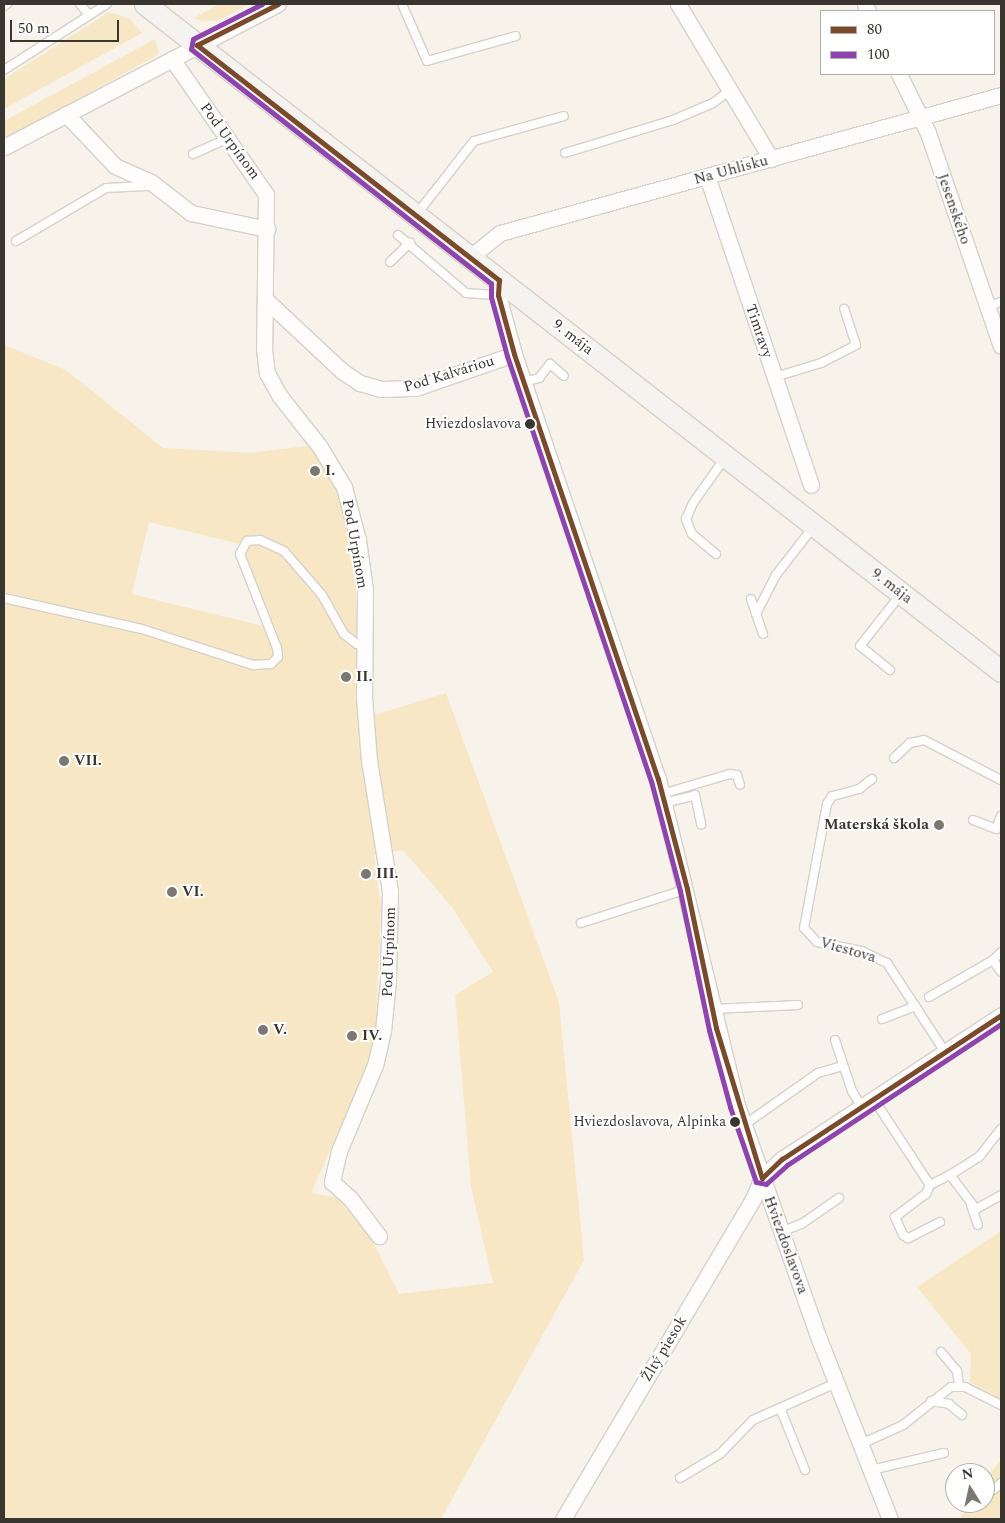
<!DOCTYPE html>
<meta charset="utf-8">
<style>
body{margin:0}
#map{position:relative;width:1005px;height:1523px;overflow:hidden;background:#f7f3ea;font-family:Spectral,serif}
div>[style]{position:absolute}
.green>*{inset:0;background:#f8e7c4}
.roads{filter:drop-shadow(1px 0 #d5d1cb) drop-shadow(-1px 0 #d5d1cb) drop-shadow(0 1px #d5d1cb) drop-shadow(0 -1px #d5d1cb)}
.service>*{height:8px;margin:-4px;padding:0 4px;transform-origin:4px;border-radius:4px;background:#fefdfc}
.minor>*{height:15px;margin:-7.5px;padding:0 7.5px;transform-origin:7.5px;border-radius:7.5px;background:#fefdfc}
.secondary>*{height:21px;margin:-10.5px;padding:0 10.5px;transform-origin:10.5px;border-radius:10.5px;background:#f5f3ef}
.bus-1>*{height:5px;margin:-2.5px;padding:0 2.5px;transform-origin:2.5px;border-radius:2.5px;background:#7a4b2a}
.bus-2>*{height:5px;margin:-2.5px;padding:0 2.5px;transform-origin:2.5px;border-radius:2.5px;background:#8e44ad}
.dots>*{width:14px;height:14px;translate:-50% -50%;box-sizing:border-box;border:2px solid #fff;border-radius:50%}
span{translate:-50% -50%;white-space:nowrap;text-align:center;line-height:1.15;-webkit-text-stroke:4px #fff;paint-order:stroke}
.bus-label{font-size:14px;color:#393630}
.right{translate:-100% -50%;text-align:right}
.street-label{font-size:15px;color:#393630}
.poi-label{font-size:15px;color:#393630;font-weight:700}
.left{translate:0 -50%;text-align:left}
.frame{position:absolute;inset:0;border:5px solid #393630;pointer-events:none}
.legend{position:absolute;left:820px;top:10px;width:175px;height:65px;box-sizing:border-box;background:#fff;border:1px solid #b0afac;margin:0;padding:6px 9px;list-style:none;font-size:15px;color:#393630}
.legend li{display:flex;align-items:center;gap:10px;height:25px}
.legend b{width:25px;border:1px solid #b0afac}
.north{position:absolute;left:945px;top:1463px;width:50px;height:50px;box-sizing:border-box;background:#fff;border:1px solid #b0afac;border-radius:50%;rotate:350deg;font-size:14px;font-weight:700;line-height:20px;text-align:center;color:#393630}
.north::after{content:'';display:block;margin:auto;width:18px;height:22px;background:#7c7871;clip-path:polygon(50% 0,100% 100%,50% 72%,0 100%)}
.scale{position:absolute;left:10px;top:20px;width:109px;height:22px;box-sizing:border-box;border:2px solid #393630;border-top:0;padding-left:6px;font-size:15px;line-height:18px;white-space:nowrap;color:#393630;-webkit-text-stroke:4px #fff;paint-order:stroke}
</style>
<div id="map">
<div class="green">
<i style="clip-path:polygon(219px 4px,249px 4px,220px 20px,202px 21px,194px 18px)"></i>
<i style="clip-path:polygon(109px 12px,130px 19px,142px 33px,4px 109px,4px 79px)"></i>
<i style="clip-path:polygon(155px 39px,159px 51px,156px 56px,4px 140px,4px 121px)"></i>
<i style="clip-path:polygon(evenodd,4px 345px,66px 370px,163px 448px,251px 453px,314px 445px,332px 477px,347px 521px,356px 584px,358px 720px,446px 693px,559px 1002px,584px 1260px,441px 1519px,4px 1519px,4px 345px,149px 522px,239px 544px,276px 629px,132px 594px,149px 522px,4px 345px,403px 850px,452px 907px,493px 972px,455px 995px,471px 1187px,493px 1283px,399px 1294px,371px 1238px,336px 1197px,311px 1193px,369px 1063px,376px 1024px,381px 907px,374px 855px,403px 850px)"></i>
<i style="clip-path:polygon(1001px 1231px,1001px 1400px,970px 1382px,971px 1354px,917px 1287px)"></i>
<i style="clip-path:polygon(1001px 1460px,1001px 1519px,960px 1519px,968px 1503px,985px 1503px,985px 1479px)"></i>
</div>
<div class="roads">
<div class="service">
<i style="left:80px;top:4px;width:14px;rotate:51deg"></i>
<i style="left:402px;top:4px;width:62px;rotate:66.3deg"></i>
<i style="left:427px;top:61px;width:92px;rotate:-15.7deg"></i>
<i style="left:4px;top:6px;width:4px;rotate:-34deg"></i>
<i style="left:4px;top:70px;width:122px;rotate:-32.7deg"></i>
<i style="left:565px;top:153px;width:113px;rotate:-17deg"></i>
<i style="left:673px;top:120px;width:43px;rotate:-23deg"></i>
<i style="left:713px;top:103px;width:21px;rotate:-37deg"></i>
<i style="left:193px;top:154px;width:37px;rotate:-24deg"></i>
<i style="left:416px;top:215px;width:94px;rotate:-51.9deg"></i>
<i style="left:474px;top:141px;width:93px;rotate:-15.5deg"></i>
<i style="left:398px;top:235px;width:89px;rotate:40.5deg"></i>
<i style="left:466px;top:293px;width:32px;rotate:4deg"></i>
<i style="left:16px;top:241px;width:104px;rotate:-30.5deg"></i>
<i style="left:106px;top:188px;width:41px;rotate:-2.8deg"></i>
<i style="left:390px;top:262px;width:28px;rotate:-44deg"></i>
<i style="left:987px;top:307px;width:15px;rotate:-20deg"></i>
<i style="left:775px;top:377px;width:48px;rotate:-16.9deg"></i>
<i style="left:821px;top:363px;width:39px;rotate:-27deg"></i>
<i style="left:856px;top:345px;width:38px;rotate:-108deg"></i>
<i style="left:524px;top:382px;width:16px;rotate:-15deg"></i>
<i style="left:539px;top:378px;width:18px;rotate:-52deg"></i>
<i style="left:550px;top:364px;width:18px;rotate:41deg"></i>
<i style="left:716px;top:554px;width:31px;rotate:-140deg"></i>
<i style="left:692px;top:534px;width:16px;rotate:-112deg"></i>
<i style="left:686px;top:519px;width:17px;rotate:-66deg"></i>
<i style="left:693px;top:503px;width:55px;rotate:-54.6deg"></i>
<i style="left:4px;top:598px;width:141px;rotate:12.7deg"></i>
<i style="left:142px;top:629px;width:117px;rotate:18deg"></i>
<i style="left:253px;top:665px;width:18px;rotate:-3deg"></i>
<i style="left:271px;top:664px;width:10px;rotate:-45deg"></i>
<i style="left:278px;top:657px;width:9px;rotate:-96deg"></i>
<i style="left:277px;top:648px;width:101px;rotate:-111.5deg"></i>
<i style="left:240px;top:554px;width:15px;rotate:-62deg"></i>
<i style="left:247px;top:541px;width:13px;rotate:-4deg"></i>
<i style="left:260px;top:540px;width:26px;rotate:25deg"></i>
<i style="left:284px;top:551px;width:58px;rotate:49.2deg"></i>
<i style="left:322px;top:595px;width:45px;rotate:60.6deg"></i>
<i style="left:344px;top:634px;width:16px;rotate:38deg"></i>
<i style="left:357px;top:644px;width:7px;rotate:-8deg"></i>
<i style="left:751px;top:599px;width:37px;rotate:71deg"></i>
<i style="left:756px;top:614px;width:44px;rotate:-62.9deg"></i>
<i style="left:776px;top:575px;width:62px;rotate:-52.2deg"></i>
<i style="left:890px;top:670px;width:38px;rotate:-141deg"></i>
<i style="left:860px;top:646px;width:66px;rotate:-51.7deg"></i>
<i style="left:894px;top:758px;width:22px;rotate:-43deg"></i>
<i style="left:910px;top:743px;width:14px;rotate:-12deg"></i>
<i style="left:924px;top:740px;width:87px;rotate:27.5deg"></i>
<i style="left:872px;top:779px;width:16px;rotate:142deg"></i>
<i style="left:859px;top:789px;width:28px;rotate:165deg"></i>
<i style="left:832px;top:796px;width:9px;rotate:122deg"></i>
<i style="left:827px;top:804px;width:126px;rotate:100.5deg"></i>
<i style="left:804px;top:928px;width:19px;rotate:47deg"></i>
<i style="left:817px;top:942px;width:46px;rotate:11.3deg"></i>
<i style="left:862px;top:951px;width:28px;rotate:26deg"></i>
<i style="left:887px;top:963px;width:106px;rotate:56.9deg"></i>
<i style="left:662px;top:794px;width:71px;rotate:-16.4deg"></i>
<i style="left:730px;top:774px;width:7px;rotate:8deg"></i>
<i style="left:737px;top:775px;width:10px;rotate:73deg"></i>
<i style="left:664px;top:803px;width:32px;rotate:-14deg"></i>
<i style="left:695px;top:795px;width:30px;rotate:78deg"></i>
<i style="left:973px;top:820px;width:25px;rotate:21deg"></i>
<i style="left:996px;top:829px;width:14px;rotate:-69deg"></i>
<i style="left:581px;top:923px;width:111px;rotate:-17.8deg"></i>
<i style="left:993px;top:960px;width:14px;rotate:56deg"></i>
<i style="left:929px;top:997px;width:74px;rotate:-30deg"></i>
<i style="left:993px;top:960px;width:11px;rotate:-45deg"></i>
<i style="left:713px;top:1009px;width:85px;rotate:-2.7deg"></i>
<i style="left:882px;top:1019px;width:36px;rotate:-21deg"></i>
<i style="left:835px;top:1040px;width:54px;rotate:71.6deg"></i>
<i style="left:852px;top:1091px;width:17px;rotate:59deg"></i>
<i style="left:873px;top:1098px;width:104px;rotate:56.8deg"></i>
<i style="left:744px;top:1125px;width:90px;rotate:-35.1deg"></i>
<i style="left:818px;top:1073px;width:26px;rotate:-16deg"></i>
<i style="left:950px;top:1175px;width:34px;rotate:-32deg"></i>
<i style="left:979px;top:1157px;width:36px;rotate:-52deg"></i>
<i style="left:971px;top:1205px;width:21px;rotate:71deg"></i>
<i style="left:940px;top:1222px;width:36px;rotate:153deg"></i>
<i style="left:908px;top:1238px;width:6px;rotate:-149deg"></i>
<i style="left:903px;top:1235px;width:20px;rotate:-114deg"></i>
<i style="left:895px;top:1217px;width:39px;rotate:-37deg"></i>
<i style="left:926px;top:1194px;width:10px;rotate:-66deg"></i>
<i style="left:930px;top:1185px;width:22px;rotate:-27deg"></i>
<i style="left:950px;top:1175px;width:43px;rotate:52.6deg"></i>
<i style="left:976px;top:1209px;width:29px;rotate:-29deg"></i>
<i style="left:781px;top:1232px;width:24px;rotate:-22deg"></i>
<i style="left:803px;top:1223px;width:44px;rotate:-34.8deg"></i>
<i style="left:941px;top:1352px;width:25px;rotate:50deg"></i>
<i style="left:957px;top:1371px;width:15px;rotate:82deg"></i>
<i style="left:931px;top:1401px;width:18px;rotate:9deg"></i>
<i style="left:949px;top:1404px;width:17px;rotate:40deg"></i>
<i style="left:780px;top:1408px;width:67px;rotate:68deg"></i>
<i style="left:861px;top:1444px;width:46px;rotate:-24.3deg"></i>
<i style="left:903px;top:1425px;width:61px;rotate:-38.4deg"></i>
<i style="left:951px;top:1387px;width:14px"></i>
<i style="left:965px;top:1387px;width:40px;rotate:26.6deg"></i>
<i style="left:871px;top:1470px;width:75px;rotate:-13.1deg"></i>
<i style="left:680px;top:1478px;width:47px;rotate:-31deg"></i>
<i style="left:720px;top:1454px;width:47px;rotate:-45.9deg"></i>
<i style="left:753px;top:1420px;width:91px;rotate:-24deg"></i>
<i style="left:993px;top:1490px;width:11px;rotate:-41deg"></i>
</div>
<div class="minor">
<i style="left:678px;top:4px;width:181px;rotate:59deg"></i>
<i style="left:865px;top:4px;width:8px;rotate:67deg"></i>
<i style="left:172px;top:59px;width:165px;rotate:55.2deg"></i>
<i style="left:266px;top:194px;width:155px;rotate:90.7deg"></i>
<i style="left:264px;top:349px;width:24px;rotate:83deg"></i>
<i style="left:267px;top:373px;width:25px;rotate:61deg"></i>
<i style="left:279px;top:395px;width:66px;rotate:51.7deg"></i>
<i style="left:320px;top:447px;width:47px;rotate:59deg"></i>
<i style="left:344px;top:487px;width:55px;rotate:75.2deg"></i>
<i style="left:358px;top:540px;width:50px;rotate:82deg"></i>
<i style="left:365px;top:590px;width:107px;rotate:90.5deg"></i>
<i style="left:364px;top:697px;width:63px;rotate:85.5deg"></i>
<i style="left:369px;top:760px;width:133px;rotate:80.9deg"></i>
<i style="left:390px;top:891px;width:90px;rotate:91.3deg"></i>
<i style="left:388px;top:981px;width:50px;rotate:95.7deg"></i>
<i style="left:383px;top:1031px;width:35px;rotate:103deg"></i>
<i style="left:375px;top:1065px;width:93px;rotate:112.7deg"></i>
<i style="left:339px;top:1151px;width:32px;rotate:103deg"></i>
<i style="left:332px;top:1182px;width:24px;rotate:42deg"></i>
<i style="left:350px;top:1198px;width:48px;rotate:52.7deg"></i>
<i style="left:899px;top:74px;width:66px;rotate:63.8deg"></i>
<i style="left:928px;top:133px;width:225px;rotate:71.1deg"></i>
<i style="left:66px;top:114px;width:71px;rotate:46.7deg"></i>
<i style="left:115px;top:166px;width:39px;rotate:24deg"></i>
<i style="left:151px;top:182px;width:51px;rotate:37.8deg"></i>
<i style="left:191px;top:213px;width:78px;rotate:11.9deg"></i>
<i style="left:4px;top:147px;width:309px;rotate:-27.6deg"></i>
<i style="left:707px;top:176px;width:326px;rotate:71.4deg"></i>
<i style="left:469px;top:258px;width:40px;rotate:-39deg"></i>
<i style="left:500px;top:233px;width:520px;rotate:-15.4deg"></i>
<i style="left:499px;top:280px;width:15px;rotate:94deg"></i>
<i style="left:498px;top:295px;width:61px;rotate:74.8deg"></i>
<i style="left:514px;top:354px;width:449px;rotate:71.3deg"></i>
<i style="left:658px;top:779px;width:335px;rotate:76.4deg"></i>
<i style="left:737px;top:1105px;width:248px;rotate:70.7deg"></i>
<i style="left:819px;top:1339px;width:193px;rotate:68.5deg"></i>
<i style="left:266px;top:300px;width:104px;rotate:43.1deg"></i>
<i style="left:342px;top:371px;width:22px;rotate:34deg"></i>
<i style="left:360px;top:383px;width:22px;rotate:16deg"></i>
<i style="left:381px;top:389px;width:35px;rotate:-2deg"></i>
<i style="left:416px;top:388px;width:104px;rotate:-19.1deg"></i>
<i style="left:563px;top:1519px;width:372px;rotate:-59.3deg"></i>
<i style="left:753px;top:1199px;width:23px;rotate:-67deg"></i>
<i style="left:762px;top:1178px;width:28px;rotate:-44deg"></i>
<i style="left:782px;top:1159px;width:262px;rotate:-33.3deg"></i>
</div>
<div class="secondary">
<i style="left:145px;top:4px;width:1085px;rotate:37.93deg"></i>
</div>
</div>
<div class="bus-1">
<i style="left:278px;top:4px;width:91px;rotate:153.2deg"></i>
<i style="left:197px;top:45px;width:383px;rotate:37.9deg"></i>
<i style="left:499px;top:280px;width:15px;rotate:94deg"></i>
<i style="left:498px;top:295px;width:61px;rotate:74.8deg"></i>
<i style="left:514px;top:354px;width:449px;rotate:71.3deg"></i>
<i style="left:658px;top:779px;width:114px;rotate:75.2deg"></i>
<i style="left:687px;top:889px;width:142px;rotate:78.2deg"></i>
<i style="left:716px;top:1028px;width:157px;rotate:73deg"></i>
<i style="left:762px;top:1178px;width:28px;rotate:-44deg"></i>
<i style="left:782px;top:1159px;width:262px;rotate:-33.3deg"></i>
</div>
<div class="bus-2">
<i style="left:262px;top:4px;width:77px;rotate:153.1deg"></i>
<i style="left:193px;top:39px;width:10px;rotate:101deg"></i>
<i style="left:191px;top:49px;width:380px;rotate:38deg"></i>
<i style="left:491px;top:283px;width:14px;rotate:90deg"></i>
<i style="left:491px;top:297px;width:61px;rotate:74.8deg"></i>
<i style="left:507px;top:356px;width:449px;rotate:71.3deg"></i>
<i style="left:651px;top:781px;width:114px;rotate:75.2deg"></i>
<i style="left:680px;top:891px;width:142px;rotate:78.2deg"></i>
<i style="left:709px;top:1030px;width:80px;rotate:74.7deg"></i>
<i style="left:730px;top:1107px;width:79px;rotate:70.9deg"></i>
<i style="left:756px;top:1182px;width:10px;rotate:11deg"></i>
<i style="left:766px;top:1184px;width:28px;rotate:-42deg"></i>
<i style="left:787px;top:1165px;width:256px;rotate:-33.4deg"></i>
</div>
<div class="dots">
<i style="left:530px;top:424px;background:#393630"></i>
<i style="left:315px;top:471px;background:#7c7871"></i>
<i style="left:346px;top:677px;background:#7c7871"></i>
<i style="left:64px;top:761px;background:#7c7871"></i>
<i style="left:939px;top:825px;background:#7c7871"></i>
<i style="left:366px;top:874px;background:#7c7871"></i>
<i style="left:172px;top:892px;background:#7c7871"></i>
<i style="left:263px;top:1030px;background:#7c7871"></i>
<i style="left:352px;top:1036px;background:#7c7871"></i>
<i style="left:735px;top:1122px;background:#393630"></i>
</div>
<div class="bus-label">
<span class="right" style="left:521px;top:424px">Hviezdoslavova</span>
<span class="right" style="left:726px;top:1122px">Hviezdoslavova, Alpinka</span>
</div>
<div class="street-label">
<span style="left:230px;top:141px;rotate:54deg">Pod Urpínom</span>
<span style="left:731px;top:170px;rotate:-15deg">Na Uhlisku</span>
<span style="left:954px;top:209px;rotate:71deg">Jesenského</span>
<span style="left:759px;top:331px;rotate:71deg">Timravy</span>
<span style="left:573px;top:337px;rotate:38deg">9. mája</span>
<span style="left:449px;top:374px;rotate:-17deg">Pod Kalváriou</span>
<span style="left:355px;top:544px;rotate:80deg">Pod Urpínom</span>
<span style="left:892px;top:586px;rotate:38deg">9. mája</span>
<span style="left:848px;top:950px;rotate:16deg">Viestova</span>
<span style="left:389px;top:952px;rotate:-88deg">Pod Urpínom</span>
<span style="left:786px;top:1245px;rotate:70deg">Hviezdoslavova</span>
<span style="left:664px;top:1349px;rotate:-59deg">Žltý piesok</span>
</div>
<div class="poi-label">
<span class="left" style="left:325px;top:471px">I.</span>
<span class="left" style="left:356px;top:677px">II.</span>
<span class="left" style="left:74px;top:761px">VII.</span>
<span class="right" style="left:929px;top:825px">Materská škola</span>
<span class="left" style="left:376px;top:874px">III.</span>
<span class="left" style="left:182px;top:892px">VI.</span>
<span class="left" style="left:273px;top:1030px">V.</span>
<span class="left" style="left:362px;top:1036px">IV.</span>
</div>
<div class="frame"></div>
<ul class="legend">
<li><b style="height:6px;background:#7a4b2a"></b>80</li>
<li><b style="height:6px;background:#8e44ad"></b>100</li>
</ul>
<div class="north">N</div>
<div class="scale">50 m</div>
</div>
